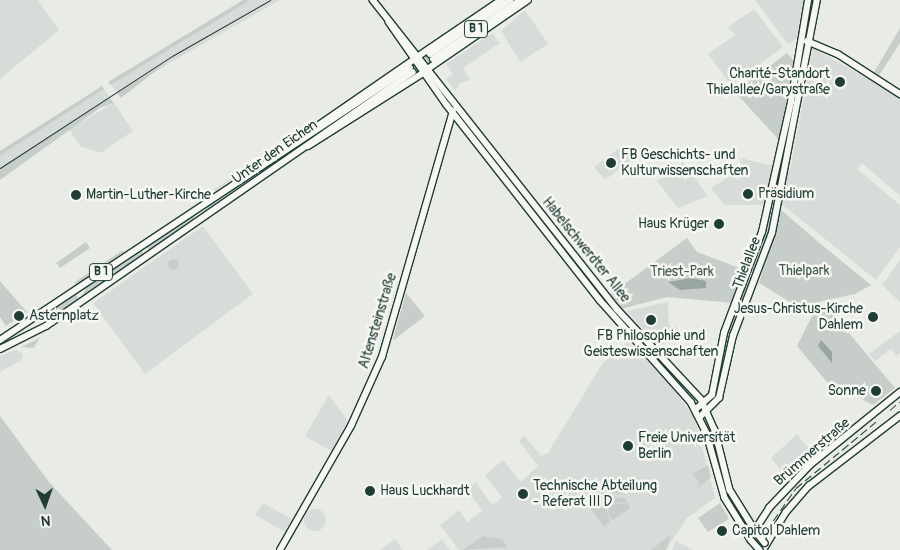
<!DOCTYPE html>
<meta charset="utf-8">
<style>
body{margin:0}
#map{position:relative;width:900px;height:550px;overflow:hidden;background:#e9ebe7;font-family:Pangolin,sans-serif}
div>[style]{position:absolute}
.built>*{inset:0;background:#d8dcd8}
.round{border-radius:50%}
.green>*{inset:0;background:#c7cec9}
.water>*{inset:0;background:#99a6a0}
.primary-tunnel>*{height:6px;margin-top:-3px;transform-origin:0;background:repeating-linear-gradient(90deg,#c1c8c3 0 6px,transparent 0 9px)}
.roads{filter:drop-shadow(1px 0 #1f3d34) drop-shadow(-1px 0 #1f3d34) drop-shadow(0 1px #1f3d34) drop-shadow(0 -1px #1f3d34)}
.secondary>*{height:5.5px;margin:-2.75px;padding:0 2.75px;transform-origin:2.75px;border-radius:2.75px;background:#f6f6f2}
.primary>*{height:6px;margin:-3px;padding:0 3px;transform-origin:3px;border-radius:3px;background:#f6f6f2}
.tram>*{height:1px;margin:-0.5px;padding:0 0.5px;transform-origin:0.5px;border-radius:0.5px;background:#1f3d34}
.rail>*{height:1px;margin-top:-0.5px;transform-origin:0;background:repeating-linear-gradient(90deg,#1f3d34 0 8px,transparent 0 12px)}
.bridges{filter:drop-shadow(1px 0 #1f3d34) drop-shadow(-1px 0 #1f3d34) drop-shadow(0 1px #1f3d34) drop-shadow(0 -1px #1f3d34)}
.secondary-bridge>*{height:5.5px;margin:-2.75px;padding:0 2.75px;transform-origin:2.75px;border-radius:2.75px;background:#f6f6f2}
.dots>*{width:14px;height:14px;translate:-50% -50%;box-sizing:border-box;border:2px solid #f6f6f2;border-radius:50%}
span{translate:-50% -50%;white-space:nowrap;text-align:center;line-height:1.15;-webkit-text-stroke:5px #f6f6f2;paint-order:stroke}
.shield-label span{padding:1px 4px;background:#f6f6f2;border:1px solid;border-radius:4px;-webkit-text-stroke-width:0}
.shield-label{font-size:12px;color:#1f3d34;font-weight:700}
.poi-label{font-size:14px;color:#1f3d34}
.right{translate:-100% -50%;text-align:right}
.left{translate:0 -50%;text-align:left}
.street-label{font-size:14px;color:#1f3d34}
.park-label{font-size:14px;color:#415a52}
.north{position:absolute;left:20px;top:480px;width:50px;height:50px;-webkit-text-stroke:4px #f6f6f2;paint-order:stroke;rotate:177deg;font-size:14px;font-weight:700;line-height:20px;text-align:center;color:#1f3d34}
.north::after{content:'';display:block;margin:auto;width:18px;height:22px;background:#1f3d34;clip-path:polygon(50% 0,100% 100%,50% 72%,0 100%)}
</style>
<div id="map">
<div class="built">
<i style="clip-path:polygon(0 0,38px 0,59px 30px,0 79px)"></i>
<i style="clip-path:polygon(251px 0,280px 0,117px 93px,111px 85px)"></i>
<i style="clip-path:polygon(755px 0,806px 0,799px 37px,788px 44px)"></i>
<i style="clip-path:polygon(754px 9px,783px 47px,731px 85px,708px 54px,735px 35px,728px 27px)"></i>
<i style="clip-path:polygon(525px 10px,548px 44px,520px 62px,501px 31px)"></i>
<i style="clip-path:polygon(492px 33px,500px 43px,463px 68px,470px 80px,460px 83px,455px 91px,446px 79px,453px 74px,446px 64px)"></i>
<i style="clip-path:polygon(813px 48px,900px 97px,900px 196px,862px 163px,857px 169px,900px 205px,900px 247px,876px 280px,783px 205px,724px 205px,711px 188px,739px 171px,741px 158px,790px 170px)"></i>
<i style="clip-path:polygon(104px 89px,110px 98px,0 169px,0 156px)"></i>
<i style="clip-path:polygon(114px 103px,133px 131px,100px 153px,80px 146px,69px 129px)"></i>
<i style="clip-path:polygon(623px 145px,633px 159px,605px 180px,594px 167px)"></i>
<i style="clip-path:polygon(683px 162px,708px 196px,678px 208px,657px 181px)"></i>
<i style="clip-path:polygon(203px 226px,253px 294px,145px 374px,93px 303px)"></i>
<i style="clip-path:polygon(900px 260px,900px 302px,882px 285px)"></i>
<i style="clip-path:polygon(668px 302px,669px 326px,679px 328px,659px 348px,627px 311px)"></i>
<i style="clip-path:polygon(900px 331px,900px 353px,896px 356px,891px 349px,875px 361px,869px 354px)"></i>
<i style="clip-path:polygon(628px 342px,669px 383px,695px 419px,715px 498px,687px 518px,666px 550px,459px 550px,440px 525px,459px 510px,467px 522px,482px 511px,467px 489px,476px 482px,492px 505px,502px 498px,485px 475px,503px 460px,521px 482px,538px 466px,519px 441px,524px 435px,541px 456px,548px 453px,602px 364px)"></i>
<i style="clip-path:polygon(16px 350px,23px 354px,22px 360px,0 372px,0 356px)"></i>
<i style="clip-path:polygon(329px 395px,348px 421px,331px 451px,305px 436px)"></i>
<i style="clip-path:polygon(797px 434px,815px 457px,789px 480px,771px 458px)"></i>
<i style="clip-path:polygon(263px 503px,292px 519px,285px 532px,255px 515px)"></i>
<i class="round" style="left:304px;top:509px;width:22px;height:22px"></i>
<i style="clip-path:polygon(395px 539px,403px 550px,380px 550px)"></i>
<i style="clip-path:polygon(442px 539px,450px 550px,427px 550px)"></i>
<i style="clip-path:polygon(676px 540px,678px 542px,693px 550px,672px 550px)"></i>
</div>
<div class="green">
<i style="clip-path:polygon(243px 0,251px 0,111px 85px,108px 82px)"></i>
<i style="clip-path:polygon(900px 28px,900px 43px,878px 77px,873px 74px)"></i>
<i style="clip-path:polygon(213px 37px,170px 60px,121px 98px,117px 93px,176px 56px)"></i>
<i style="clip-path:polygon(787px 53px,794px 61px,779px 140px,735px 92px)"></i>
<i style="clip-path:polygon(102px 86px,104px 89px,0 156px,0 151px)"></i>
<i style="clip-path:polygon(110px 98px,114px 103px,100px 108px,0 180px,0 169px)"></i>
<i style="clip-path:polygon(462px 118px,545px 221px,542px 223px)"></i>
<i style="clip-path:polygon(311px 124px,312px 125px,214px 191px,214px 190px)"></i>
<i style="clip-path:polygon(783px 150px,788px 151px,777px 200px,773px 199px)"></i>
<i style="clip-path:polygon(248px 178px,207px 209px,205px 206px)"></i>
<i style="clip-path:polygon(770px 210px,774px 211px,769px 233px,755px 274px,751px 274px)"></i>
<i style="clip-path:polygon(781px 210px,822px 245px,871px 285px,855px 294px,822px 301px,806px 312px,759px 283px)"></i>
<i style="clip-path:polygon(192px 215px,194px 218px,149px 250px,146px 246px)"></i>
<i style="clip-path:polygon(554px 233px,603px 295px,600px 297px,551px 235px)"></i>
<i style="clip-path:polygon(687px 238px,697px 252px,747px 271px,733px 303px,667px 297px,621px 309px,611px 294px)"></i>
<i style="clip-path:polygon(86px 242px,90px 248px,60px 268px,56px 263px)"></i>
<i style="clip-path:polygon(123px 250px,124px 252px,76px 285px,75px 282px)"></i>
<i style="clip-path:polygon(141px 250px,144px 254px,83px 295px,86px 287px)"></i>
<i class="round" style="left:167.5px;top:258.5px;width:11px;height:11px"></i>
<i style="clip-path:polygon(749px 278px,754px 278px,742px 306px,738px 304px)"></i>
<i style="clip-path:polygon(0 281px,27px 312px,6px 326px,0 317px)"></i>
<i style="clip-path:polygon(406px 293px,425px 316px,394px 340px,393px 339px)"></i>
<i style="clip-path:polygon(75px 294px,79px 299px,43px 323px,40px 318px)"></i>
<i style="clip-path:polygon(837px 304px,838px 320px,895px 388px,873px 405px,826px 381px,797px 346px,812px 316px)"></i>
<i style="clip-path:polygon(734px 311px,739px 313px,712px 406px,709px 402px)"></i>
<i style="clip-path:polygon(620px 316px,699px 399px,694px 402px,617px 319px)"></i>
<i style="clip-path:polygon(40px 337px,34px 348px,21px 347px,32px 342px)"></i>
<i style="clip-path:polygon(0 416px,49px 482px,112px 550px,0 550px)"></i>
<i style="clip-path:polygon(709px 418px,735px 505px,734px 508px,704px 421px)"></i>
<i style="clip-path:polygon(708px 465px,711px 477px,696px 489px,700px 483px,693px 474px)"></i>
<i style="clip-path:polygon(613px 474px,614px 490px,628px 495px,610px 492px)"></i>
<i style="clip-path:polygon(603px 484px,607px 484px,606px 503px,597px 503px,590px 493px)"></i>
<i style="clip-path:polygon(610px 497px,626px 499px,626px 502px,608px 504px)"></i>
<i style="clip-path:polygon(628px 503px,630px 508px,613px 520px,609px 516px,608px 505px)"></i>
<i style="clip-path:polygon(720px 503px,729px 519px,708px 532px,698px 518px)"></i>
<i style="clip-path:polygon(595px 505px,605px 506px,610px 521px,604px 527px,591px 509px)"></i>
<i style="clip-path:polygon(671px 534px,666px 550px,651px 550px)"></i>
<i style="clip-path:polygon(483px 536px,502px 539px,508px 547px,463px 550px)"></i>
</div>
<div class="water">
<i style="clip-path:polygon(691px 278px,706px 281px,706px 288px,680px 290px,668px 282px)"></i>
<i style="clip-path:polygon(821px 340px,832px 352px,832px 363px,818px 346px)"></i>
</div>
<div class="primary-tunnel">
<i style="left:410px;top:68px;width:24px;rotate:-35deg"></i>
<i style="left:413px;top:72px;width:24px;rotate:-33deg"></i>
</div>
<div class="roads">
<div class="secondary">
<i style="left:373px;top:0;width:394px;rotate:51.7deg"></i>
<i style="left:617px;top:309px;width:123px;rotate:47deg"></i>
<i style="left:701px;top:399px;width:34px;rotate:66deg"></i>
<i style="left:715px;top:430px;width:62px;rotate:76deg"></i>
<i style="left:730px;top:490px;width:49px;rotate:58.2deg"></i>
<i style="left:389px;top:22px;width:101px;rotate:55.1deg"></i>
<i style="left:447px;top:105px;width:248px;rotate:51.9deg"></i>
<i style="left:600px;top:300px;width:137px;rotate:48.3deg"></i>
<i style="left:691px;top:402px;width:36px;rotate:63deg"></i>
<i style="left:707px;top:434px;width:66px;rotate:74.3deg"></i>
<i style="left:725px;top:498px;width:49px;rotate:58.2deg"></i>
<i style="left:807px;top:41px;width:34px;rotate:23deg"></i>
<i style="left:838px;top:54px;width:74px;rotate:32.8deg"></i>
<i style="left:696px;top:409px;width:21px;rotate:-41deg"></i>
<i style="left:712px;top:395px;width:63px;rotate:-79deg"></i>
<i style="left:724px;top:333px;width:108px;rotate:-69.4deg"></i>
<i style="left:762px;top:232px;width:133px;rotate:-77.4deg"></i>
<i style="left:791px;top:102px;width:103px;rotate:-80.5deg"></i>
<i style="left:700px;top:417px;width:27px;rotate:-45deg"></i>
<i style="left:719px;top:398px;width:64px;rotate:-77.3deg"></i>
<i style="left:733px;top:336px;width:110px;rotate:-69.3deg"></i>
<i style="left:772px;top:233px;width:237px;rotate:-79.1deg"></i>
<i style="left:753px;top:533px;width:30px;rotate:-57deg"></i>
<i style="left:769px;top:508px;width:59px;rotate:-46.4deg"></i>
<i style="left:810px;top:465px;width:116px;rotate:-39deg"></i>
<i style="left:280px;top:550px;width:143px;rotate:-60.2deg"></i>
<i style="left:351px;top:426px;width:76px;rotate:-65.8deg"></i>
<i style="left:382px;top:357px;width:256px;rotate:-73.9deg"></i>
<i style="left:763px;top:550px;width:44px;rotate:-58.8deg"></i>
<i style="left:786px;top:512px;width:35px;rotate:-49deg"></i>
<i style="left:809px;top:486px;width:115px;rotate:-37.6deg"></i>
</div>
<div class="primary">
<i style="left:430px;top:54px;width:97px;rotate:-34deg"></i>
<i style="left:420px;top:55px;width:98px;rotate:-34.2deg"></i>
<i style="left:433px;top:59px;width:105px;rotate:-34.1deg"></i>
<i style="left:429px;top:68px;width:120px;rotate:-34.5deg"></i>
<i style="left:300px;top:138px;width:137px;rotate:-34.6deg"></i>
<i style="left:308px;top:146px;width:136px;rotate:-32.4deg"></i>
<i style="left:0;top:340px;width:492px;rotate:-33.6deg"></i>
<i style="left:0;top:349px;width:51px;rotate:-26.6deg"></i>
<i style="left:46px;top:326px;width:446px;rotate:-34.7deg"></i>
</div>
</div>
<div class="tram">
<i style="left:0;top:168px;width:205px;rotate:-33.1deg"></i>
<i style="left:172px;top:56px;width:113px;rotate:-29.7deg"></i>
</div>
<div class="rail">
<i style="left:890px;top:410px;width:13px;rotate:-42deg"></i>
<i style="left:753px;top:550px;width:75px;rotate:-55.3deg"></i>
<i style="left:796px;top:488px;width:108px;rotate:-39.7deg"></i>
</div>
<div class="bridges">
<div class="secondary-bridge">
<i style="left:756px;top:532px;width:14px;rotate:51deg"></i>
<i style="left:751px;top:540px;width:13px;rotate:48deg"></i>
</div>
</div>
<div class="dots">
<i style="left:840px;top:82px;background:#1f3d34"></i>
<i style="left:611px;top:163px;background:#1f3d34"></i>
<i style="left:748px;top:194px;background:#1f3d34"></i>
<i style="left:76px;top:195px;background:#1f3d34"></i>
<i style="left:719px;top:224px;background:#1f3d34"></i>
<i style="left:19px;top:316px;background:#1f3d34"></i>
<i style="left:873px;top:317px;background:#1f3d34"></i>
<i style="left:651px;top:320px;background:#1f3d34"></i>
<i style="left:876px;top:391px;background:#1f3d34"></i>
<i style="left:628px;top:446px;background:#1f3d34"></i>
<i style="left:370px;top:491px;background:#1f3d34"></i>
<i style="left:523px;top:494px;background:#1f3d34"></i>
<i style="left:722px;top:531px;background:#1f3d34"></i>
</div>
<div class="shield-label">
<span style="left:476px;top:29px">B 1</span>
<span style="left:101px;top:272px">B 1</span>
</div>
<div class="poi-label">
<span class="right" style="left:830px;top:82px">Charité-Standort<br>Thielallee/Garystraße</span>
<span class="left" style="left:621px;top:163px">FB Geschichts- und<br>Kulturwissenschaften</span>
<span class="left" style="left:758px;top:194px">Präsidium</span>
<span class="left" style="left:86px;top:195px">Martin-Luther-Kirche</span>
<span class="right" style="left:709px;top:224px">Haus Krüger</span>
<span class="right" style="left:863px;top:317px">Jesus-Christus-Kirche<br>Dahlem</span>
<span class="left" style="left:29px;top:316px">Asternplatz</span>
<span style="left:651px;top:344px">FB Philosophie und<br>Geisteswissenschaften</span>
<span class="right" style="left:866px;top:391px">Sonne</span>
<span class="left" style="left:638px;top:446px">Freie Universität<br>Berlin</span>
<span class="left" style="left:533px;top:494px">Technische Abteilung<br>- Referat III D</span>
<span class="left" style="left:380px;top:491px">Haus Luckhardt</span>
<span class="left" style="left:732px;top:531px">Capitol Dahlem</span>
</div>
<div class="street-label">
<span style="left:275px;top:152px;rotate:-35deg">Unter den Eichen</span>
<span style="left:586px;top:250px;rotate:51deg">Habelschwerdter Allee</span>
<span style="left:747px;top:263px;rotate:-69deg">Thielallee</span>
<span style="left:378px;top:321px;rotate:-73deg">Altensteinstraße</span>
<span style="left:812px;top:452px;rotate:-41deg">Brümmerstraße</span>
</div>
<div class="park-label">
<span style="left:804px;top:271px">Thielpark</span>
<span style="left:682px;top:272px">Triest-Park</span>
</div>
<div class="north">N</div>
</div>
